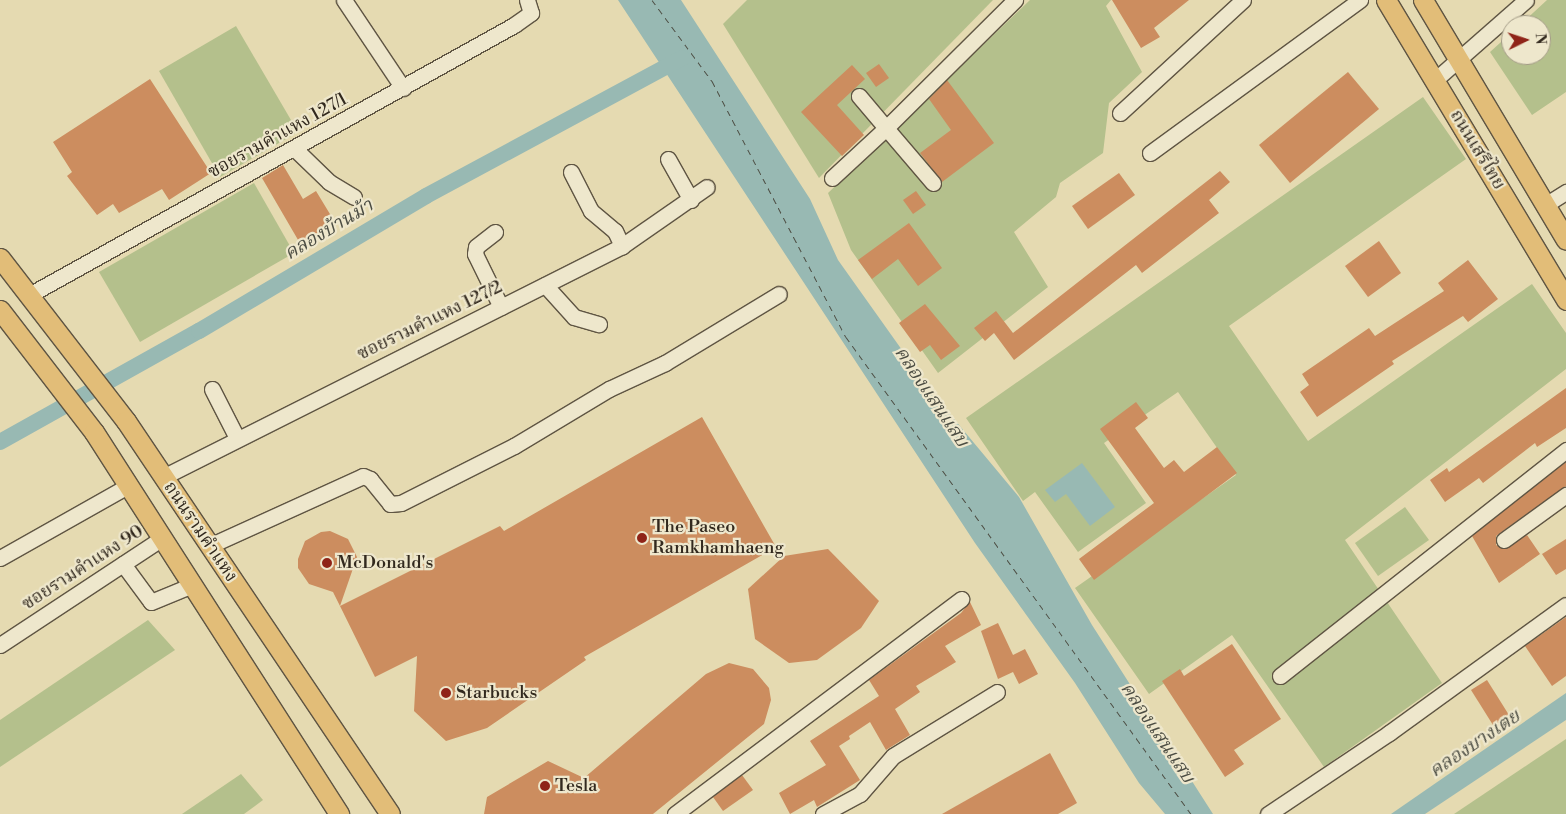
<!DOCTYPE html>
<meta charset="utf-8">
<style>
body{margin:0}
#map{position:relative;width:1566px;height:814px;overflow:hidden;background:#e5dab1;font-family:"Libre Bodoni","Noto Serif Thai",serif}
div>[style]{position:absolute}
.green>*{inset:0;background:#b4c08c}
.water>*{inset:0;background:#98b9b3}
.canal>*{height:16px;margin:-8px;padding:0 8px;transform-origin:8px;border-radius:8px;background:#98b9b3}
.ferry>*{height:1px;margin-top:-0.5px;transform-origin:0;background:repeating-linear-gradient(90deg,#4c4d43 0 6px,transparent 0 11px)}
.building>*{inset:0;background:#cc8d5f}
.roads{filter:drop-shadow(1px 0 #5f5543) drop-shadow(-1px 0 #5f5543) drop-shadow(0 1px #5f5543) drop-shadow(0 -1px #5f5543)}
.minor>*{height:15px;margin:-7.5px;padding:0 7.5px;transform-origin:7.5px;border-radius:7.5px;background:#eee7cc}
.major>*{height:19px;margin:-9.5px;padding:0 9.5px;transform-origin:9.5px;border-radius:9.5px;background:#e2bd78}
.dots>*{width:14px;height:14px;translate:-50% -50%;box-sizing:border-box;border:2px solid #eee7cc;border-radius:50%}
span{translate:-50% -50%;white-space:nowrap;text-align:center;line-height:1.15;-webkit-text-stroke:4.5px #eee7cc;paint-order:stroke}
.street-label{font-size:18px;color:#32291e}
.poi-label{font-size:18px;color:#32291e}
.left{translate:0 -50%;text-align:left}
.water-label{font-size:19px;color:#4c4d43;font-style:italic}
.north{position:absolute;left:1501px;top:15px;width:50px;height:50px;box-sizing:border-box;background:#eee7cc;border:1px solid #a39b86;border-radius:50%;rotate:86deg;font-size:14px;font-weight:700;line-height:20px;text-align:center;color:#32291e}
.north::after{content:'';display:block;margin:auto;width:18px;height:22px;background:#8f2418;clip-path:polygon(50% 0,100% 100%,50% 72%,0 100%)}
</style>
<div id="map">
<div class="green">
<i style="clip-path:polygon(747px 0,993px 0,819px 178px,723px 24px)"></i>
<i style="clip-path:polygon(1030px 0,1111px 0,1106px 6px,1142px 72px,1109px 103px,1103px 153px,1060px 183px,1056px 197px,1014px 232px,1048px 287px,938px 373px,851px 250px,828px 193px)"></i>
<i style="clip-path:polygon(1547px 0,1566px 0,1566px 92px,1532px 115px,1490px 52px,1511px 33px,1511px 55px,1541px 55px,1541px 25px,1520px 25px)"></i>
<i style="clip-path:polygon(236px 26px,298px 132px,220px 177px,159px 71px)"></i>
<i style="clip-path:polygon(1423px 97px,1466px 159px,1229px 326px,1308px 441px,1532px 284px,1566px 333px,1566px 369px,1345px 540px,1442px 683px,1324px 767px,1232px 635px,1149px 694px,1075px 588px,1236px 475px,1178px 392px,1104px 443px,1146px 503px,1078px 552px,1035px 492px,1023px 501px,966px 418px)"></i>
<i style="clip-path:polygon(254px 183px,294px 253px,140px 342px,99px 272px)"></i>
<i style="clip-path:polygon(1405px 507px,1429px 540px,1378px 576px,1355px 543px)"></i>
<i style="clip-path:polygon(148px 620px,175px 650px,0 767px,0 720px)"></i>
<i style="clip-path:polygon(1566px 739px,1566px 814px,1454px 814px)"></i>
<i style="clip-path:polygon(241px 774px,263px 800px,244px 814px,182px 814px)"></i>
</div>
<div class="water">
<i style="clip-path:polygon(618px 0,681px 0,810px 199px,838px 260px,934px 395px,1019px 497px,1092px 625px,1213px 814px,1165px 814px,1139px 783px,1075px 683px,975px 543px)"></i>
<i style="clip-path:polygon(1082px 463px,1115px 507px,1090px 526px,1066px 494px,1055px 502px,1045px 490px)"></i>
<i style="clip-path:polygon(1566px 693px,1566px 720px,1425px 814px,1391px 814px)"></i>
</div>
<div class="canal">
<i style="left:0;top:442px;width:228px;rotate:-29.2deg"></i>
<i style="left:199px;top:331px;width:264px;rotate:-30.7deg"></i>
<i style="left:426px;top:196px;width:291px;rotate:-28.3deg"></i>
</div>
<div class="ferry">
<i style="left:652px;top:0;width:101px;rotate:53.5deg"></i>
<i style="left:712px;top:81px;width:289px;rotate:62.4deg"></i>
<i style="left:846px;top:337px;width:589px;rotate:54.12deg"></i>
</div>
<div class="building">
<i style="clip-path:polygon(1112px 0,1189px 0,1154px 28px,1160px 37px,1141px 48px)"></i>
<i style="clip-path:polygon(879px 64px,889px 78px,876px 87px,866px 73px)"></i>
<i style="clip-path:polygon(852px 65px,865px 79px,837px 105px,864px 135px,842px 156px,801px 112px)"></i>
<i style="clip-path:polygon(1348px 72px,1379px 109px,1290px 183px,1259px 145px)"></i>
<i style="clip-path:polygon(150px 79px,211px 173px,169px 200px,162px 189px,119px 213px,113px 204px,97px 215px,67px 176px,72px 172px,53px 142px)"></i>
<i style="clip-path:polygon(947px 80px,994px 143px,942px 182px,920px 153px,951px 130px,929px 99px)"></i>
<i style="clip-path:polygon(283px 165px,303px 199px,316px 191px,336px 224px,301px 245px,262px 178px)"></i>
<i style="clip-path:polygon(1220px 171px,1230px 182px,1209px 200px,1219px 213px,1142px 273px,1136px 265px,1014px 360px,994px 333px,985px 341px,974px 328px,996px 311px,1013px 333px)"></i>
<i style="clip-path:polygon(1119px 173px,1135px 195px,1088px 229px,1072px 206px)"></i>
<i style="clip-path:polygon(916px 191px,926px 205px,913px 214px,903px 200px)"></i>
<i style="clip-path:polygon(909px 223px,942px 268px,918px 286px,898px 259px,872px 279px,858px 260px)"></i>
<i style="clip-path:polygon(1379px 241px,1401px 273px,1368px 297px,1345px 266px)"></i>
<i style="clip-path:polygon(1468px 260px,1498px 299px,1468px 322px,1463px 316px,1392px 361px,1394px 364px,1317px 417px,1300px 392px,1309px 385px,1302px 374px,1369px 328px,1375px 336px,1444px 291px,1438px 283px)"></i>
<i style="clip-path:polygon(925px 304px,960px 346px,941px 360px,930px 345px,920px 352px,899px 323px)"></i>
<i style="clip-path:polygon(1566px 388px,1566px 428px,1537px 447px,1535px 443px,1483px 483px,1479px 478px,1445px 502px,1430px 480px,1447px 468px,1449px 472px)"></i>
<i style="clip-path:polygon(1136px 402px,1148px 418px,1135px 428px,1164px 468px,1174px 460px,1184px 472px,1217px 447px,1237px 473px,1094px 580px,1079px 559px,1154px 503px,1100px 429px)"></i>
<i style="clip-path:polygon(702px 417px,776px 547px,584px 657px,586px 660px,487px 728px,446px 741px,414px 711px,417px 656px,375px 677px,340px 606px,500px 526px,504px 531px)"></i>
<i style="clip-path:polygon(1566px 462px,1566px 486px,1496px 536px,1496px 545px,1504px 549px,1527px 535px,1540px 554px,1499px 583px,1472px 536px)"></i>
<i style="clip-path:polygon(330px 531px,348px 539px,357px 557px,340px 606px,333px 592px,309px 584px,298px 568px,298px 559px,305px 541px,321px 532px)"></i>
<i style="clip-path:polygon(1566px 539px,1566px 569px,1556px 575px,1542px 554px)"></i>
<i style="clip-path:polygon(828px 549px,879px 601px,861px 628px,817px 660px,789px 663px,755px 639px,748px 589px,784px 556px)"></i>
<i style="clip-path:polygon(970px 602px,981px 625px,945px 646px,956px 662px,916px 686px,920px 692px,895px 709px,910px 735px,886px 750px,870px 722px,849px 736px,850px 739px,839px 746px,860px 780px,817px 807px,814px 800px,790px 814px,779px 793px,826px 765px,810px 741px,879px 696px,869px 680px,961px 613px)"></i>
<i style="clip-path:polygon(1566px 617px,1566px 676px,1552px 686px,1525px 646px)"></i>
<i style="clip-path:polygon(998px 623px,1013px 655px,1025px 649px,1038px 674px,1019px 684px,1013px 672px,998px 679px,981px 631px)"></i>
<i style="clip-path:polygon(1232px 644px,1281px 719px,1234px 750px,1244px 764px,1225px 777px,1162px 681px,1180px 669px,1184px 676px)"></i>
<i style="clip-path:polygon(729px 663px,753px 669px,769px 688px,771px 700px,764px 724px,653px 814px,484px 814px,487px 797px,548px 761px,584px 778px,706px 674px)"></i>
<i style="clip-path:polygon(1487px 680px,1514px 723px,1498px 733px,1471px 690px)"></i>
<i style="clip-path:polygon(1050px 753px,1077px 803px,1058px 814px,942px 814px)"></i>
<i style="clip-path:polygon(742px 775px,753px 790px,723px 811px,713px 797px)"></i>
</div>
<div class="roads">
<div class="minor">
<i style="left:344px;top:0;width:106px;rotate:56.2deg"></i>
<i style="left:1435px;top:80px;width:121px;rotate:-41.3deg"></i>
<i style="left:1120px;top:113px;width:167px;rotate:-42.6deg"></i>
<i style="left:295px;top:149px;width:47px;rotate:44.1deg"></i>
<i style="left:329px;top:182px;width:29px;rotate:31deg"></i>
<i style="left:1150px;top:153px;width:260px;rotate:-36.1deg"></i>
<i style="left:668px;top:159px;width:47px;rotate:60.7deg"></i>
<i style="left:571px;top:172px;width:44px;rotate:62.9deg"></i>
<i style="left:591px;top:211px;width:31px;rotate:40deg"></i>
<i style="left:615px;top:231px;width:17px;rotate:65deg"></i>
<i style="left:832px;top:178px;width:74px;rotate:-42.8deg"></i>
<i style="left:886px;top:128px;width:42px;rotate:-130.2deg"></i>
<i style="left:933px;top:183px;width:72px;rotate:-130.5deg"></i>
<i style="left:886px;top:128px;width:182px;rotate:-44.8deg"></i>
<i style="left:1545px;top:205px;width:25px;rotate:-32deg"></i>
<i style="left:495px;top:232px;width:24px;rotate:142deg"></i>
<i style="left:476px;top:247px;width:7px;rotate:98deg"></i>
<i style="left:475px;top:254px;width:59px;rotate:63.9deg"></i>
<i style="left:545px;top:285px;width:43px;rotate:47.8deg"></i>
<i style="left:574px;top:317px;width:26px;rotate:16deg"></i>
<i style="left:29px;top:295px;width:555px;rotate:-29.1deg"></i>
<i style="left:514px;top:25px;width:21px;rotate:-35deg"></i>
<i style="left:531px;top:13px;width:14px;rotate:-107deg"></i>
<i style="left:212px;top:389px;width:55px;rotate:63deg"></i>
<i style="left:163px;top:477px;width:514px;rotate:-26.71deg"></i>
<i style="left:622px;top:246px;width:103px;rotate:-34.8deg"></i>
<i style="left:1504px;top:540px;width:77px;rotate:-36deg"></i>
<i style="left:209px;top:546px;width:169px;rotate:-24.4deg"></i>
<i style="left:363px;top:476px;width:8px;rotate:23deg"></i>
<i style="left:370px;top:479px;width:32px;rotate:51deg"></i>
<i style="left:390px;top:504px;width:11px;rotate:-5deg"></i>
<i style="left:401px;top:503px;width:127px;rotate:-26.8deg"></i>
<i style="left:514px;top:446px;width:111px;rotate:-31deg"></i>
<i style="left:609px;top:389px;width:62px;rotate:-24.9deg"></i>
<i style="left:665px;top:363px;width:133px;rotate:-31.2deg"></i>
<i style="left:0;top:558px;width:147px;rotate:-29.4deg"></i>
<i style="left:123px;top:564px;width:47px;rotate:53.6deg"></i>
<i style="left:151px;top:602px;width:42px;rotate:-22.3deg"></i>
<i style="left:0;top:645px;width:193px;rotate:-33.4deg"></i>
<i style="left:1280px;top:676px;width:365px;rotate:-38.3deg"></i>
<i style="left:675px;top:814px;width:358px;rotate:-36.9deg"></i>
<i style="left:823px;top:814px;width:42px;rotate:-28.4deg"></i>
<i style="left:860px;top:794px;width:50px;rotate:-49deg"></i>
<i style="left:893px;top:756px;width:122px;rotate:-31.6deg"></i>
<i style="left:1268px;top:814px;width:146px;rotate:-33.8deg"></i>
<i style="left:1389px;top:733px;width:218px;rotate:-35.9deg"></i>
</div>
<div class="major">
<i style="left:1386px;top:0;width:350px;rotate:59deg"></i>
<i style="left:1423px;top:0;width:279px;rotate:59.2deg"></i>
<i style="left:0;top:258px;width:206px;rotate:52.3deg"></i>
<i style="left:126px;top:421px;width:473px;rotate:56.1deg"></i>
<i style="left:0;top:310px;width:154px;rotate:52.4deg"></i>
<i style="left:94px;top:432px;width:454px;rotate:57.3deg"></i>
</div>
</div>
<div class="dots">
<i style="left:642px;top:538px;background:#8f2418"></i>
<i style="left:327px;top:563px;background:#8f2418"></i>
<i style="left:446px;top:693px;background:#8f2418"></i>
<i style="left:545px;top:786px;background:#8f2418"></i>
</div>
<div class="street-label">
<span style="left:278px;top:136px;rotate:-29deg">ซอยรามคำแหง 127/1</span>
<span style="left:1477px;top:150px;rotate:59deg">ถนนเสรีไทย</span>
<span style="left:430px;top:321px;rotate:-26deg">ซอยรามคำแหง 127/2</span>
<span style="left:200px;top:532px;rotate:56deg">ถนนรามคำแหง</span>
<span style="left:83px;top:568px;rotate:-33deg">ซอยรามคำแหง 90</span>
</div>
<div class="poi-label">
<span class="left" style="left:652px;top:538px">The Paseo<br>Ramkhamhaeng</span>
<span class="left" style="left:337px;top:563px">McDonald's</span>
<span class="left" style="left:456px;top:693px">Starbucks</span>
<span class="left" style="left:555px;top:786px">Tesla</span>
</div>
<div class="water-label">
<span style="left:329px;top:230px;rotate:-31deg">คลองบ้านม้า</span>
<span style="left:931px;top:397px;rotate:56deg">คลองแสนแสบ</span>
<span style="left:1157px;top:733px;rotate:56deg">คลองแสนแสบ</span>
<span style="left:1475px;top:744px;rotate:-34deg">คลองบางเตย</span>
</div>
<div class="north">N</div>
</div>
